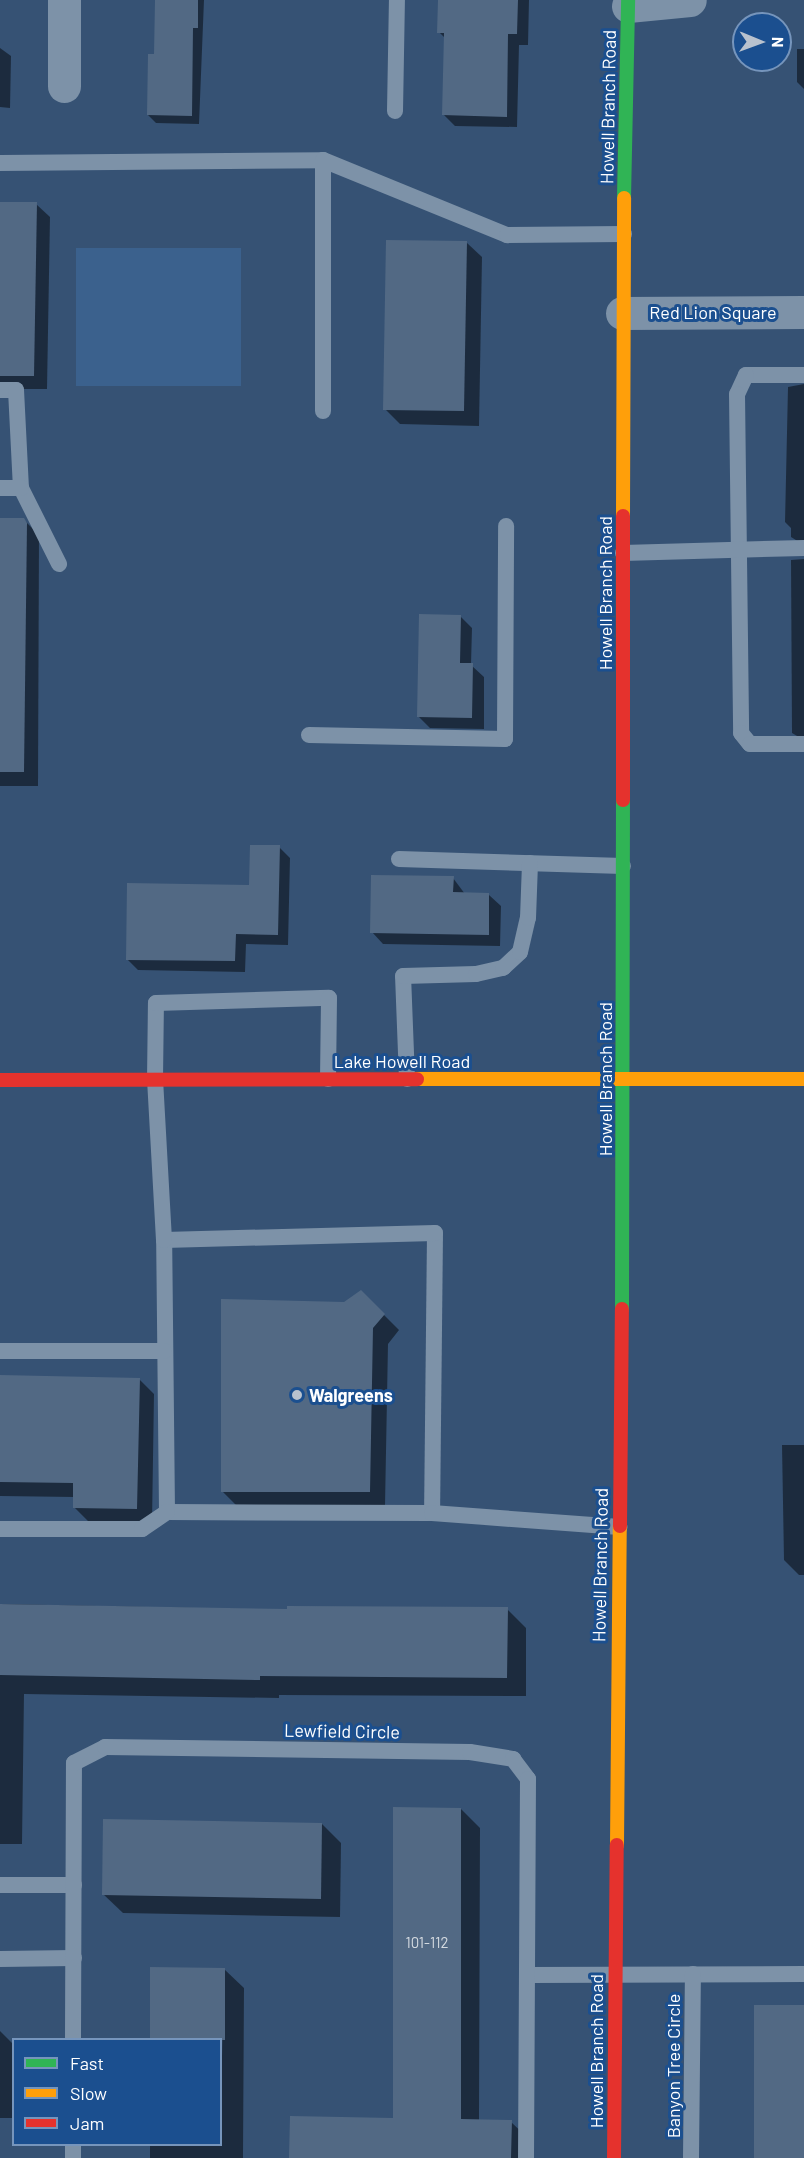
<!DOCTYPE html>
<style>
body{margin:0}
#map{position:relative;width:804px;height:2158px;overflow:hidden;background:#365274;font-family:Barlow,sans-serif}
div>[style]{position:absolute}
.water>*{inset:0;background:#3b618d}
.shadow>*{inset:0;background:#0007}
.building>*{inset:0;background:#526984}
.lane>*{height:16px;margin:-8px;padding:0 8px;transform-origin:8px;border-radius:8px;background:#7d92a8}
.street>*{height:33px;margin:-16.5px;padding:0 16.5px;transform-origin:16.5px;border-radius:16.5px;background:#7d92a8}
.fast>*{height:14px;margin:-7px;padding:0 7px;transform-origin:7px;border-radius:7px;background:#30b455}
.slow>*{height:14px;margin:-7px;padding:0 7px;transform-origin:7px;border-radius:7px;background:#ff9f0a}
.jam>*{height:14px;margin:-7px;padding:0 7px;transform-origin:7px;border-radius:7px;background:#e5322d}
.dots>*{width:16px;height:16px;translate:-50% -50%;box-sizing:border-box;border:3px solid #1b4f8f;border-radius:50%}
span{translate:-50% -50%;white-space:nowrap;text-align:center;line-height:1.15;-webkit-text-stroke:6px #1b4f8f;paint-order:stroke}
.number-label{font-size:15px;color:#d4dae0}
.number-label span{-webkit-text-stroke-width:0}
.street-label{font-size:18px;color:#fff}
.poi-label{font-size:18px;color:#fff;font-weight:700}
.left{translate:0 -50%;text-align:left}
.legend{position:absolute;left:12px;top:2038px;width:210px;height:108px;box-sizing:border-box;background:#1b4f8f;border:2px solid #7695bc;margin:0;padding:8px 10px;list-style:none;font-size:18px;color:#fff}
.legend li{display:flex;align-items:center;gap:12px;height:30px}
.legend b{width:30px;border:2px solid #7695bc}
.north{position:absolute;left:732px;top:12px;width:60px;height:60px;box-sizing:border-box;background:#1b4f8f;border:2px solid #7695bc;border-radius:50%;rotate:91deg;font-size:16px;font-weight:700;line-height:24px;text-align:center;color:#fff}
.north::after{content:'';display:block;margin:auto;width:21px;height:27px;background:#b9c2ce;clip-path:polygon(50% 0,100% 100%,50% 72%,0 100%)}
</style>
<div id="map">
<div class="water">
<i style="clip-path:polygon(76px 248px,241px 248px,241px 386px,76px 386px)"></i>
</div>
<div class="shadow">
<i style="clip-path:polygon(157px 0,204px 0,199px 124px,156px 123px,148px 115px,156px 56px)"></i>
<i style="clip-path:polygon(439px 0,529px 0,528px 45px,519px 45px,517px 127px,455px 126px,444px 115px,445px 38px,439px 32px)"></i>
<i style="clip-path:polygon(0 48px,11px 56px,10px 108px,0 107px)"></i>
<i style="clip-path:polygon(797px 49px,804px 49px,804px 89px,797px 82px)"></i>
<i style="clip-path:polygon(0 203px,36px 204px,50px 217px,47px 389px,0 389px)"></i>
<i style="clip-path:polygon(467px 243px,482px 257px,479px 426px,400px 424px,385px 409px)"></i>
<i style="clip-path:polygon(804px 384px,804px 545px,791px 537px,791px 528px,785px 522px,788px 387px)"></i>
<i style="clip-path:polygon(0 519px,24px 520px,39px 535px,38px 786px,0 786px)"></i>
<i style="clip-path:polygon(804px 559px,804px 740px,792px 733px,791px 560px)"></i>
<i style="clip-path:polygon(460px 616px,472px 628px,471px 665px,484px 677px,484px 729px,430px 728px,418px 716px)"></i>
<i style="clip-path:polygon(279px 847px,290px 858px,288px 945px,246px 944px,245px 972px,138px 970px,127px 959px,251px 887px)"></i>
<i style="clip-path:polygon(453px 878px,465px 894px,489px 895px,501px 906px,500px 946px,383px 944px,372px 932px)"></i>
<i style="clip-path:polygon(361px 1292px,399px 1330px,388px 1344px,385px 1506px,238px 1507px,223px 1492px,344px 1303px)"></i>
<i style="clip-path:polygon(0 1377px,139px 1379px,154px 1394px,152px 1523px,89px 1522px,74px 1507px,74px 1497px,0 1496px)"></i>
<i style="clip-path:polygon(782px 1445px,804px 1445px,804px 1575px,799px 1575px,784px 1560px)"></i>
<i style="clip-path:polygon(0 1604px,288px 1610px,507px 1609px,526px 1628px,526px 1696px,279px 1695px,279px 1698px,24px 1694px,22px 1844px,0 1844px)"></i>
<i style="clip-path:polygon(461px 1809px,480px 1828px,479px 2121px,511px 2122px,531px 2141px,530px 2158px,290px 2158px,394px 2120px)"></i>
<i style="clip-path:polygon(322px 1824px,341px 1843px,340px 1917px,123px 1913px,103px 1894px)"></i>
<i style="clip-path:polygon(224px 1969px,244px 1988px,243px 2158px,150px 2158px,150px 2144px,220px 2144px)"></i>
<i style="clip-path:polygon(0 2031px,14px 2045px,14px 2118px,0 2118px)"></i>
</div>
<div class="building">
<i style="clip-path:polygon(155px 0,198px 0,198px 28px,193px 28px,192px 116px,147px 115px,148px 54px,154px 54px)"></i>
<i style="clip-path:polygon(438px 0,518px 0,517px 34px,508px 34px,507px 117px,442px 115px,444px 33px,437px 33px)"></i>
<i style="clip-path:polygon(0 202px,37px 202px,34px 376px,0 376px)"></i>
<i style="clip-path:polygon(386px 240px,467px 241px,464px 411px,383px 410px)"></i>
<i style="clip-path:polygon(0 518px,24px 518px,27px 523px,24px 772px,0 772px)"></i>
<i style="clip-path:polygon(419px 614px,461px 615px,460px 663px,473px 663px,472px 718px,417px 717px)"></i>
<i style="clip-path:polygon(250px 845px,280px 845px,278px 935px,236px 934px,235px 961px,126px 960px,127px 883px,249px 885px)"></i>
<i style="clip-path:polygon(371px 875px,454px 876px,453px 892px,489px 893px,489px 935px,370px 933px)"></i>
<i style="clip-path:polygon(361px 1290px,385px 1314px,373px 1328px,370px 1492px,221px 1492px,221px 1299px,344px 1302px)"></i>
<i style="clip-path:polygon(0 1375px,140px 1378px,137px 1509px,73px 1508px,73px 1483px,0 1482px)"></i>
<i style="clip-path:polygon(0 1604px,287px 1609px,287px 1606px,508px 1607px,507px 1678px,260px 1676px,260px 1680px,0 1675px)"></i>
<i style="clip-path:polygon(393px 1807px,461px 1808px,461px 2119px,512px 2120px,511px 2158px,289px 2158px,290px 2116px,393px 2118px)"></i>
<i style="clip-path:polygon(103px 1819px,322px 1823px,321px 1899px,102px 1895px)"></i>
<i style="clip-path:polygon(150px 1967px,225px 1968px,225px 2040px,150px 2040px)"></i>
<i style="clip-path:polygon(754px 2005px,804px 2005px,804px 2158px,754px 2158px)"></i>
</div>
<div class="lane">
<i style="left:395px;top:111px;width:111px;rotate:-89deg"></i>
<i style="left:0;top:163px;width:323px;rotate:-0.5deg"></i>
<i style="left:323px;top:160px;width:199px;rotate:22.2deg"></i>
<i style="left:507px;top:235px;width:117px;rotate:-0.5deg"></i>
<i style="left:804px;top:375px;width:58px;rotate:180deg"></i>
<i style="left:746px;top:375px;width:21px;rotate:115deg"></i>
<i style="left:737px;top:394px;width:339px;rotate:89.3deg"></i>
<i style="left:741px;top:733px;width:14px;rotate:51deg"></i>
<i style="left:750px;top:744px;width:54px"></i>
<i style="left:0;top:390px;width:16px"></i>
<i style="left:16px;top:390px;width:98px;rotate:87.1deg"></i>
<i style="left:21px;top:488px;width:85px;rotate:63.4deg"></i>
<i style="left:323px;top:411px;width:251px;rotate:-90deg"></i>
<i style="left:0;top:488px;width:21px"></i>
<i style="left:623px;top:553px;width:181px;rotate:-1.6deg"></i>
<i style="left:309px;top:735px;width:196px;rotate:1.2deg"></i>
<i style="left:505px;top:739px;width:213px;rotate:-89.7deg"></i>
<i style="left:399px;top:859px;width:224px;rotate:1.8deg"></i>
<i style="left:407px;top:1079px;width:103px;rotate:-92.2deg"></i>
<i style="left:403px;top:976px;width:73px;rotate:-1.6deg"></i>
<i style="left:476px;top:974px;width:28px;rotate:-13deg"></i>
<i style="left:503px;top:968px;width:23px;rotate:-43deg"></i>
<i style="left:520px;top:952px;width:35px;rotate:-77deg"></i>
<i style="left:528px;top:918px;width:55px;rotate:-87.9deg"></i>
<i style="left:435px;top:1233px;width:280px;rotate:90.6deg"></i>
<i style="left:432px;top:1513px;width:265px;rotate:-179.8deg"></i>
<i style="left:167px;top:1512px;width:272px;rotate:-90.6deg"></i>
<i style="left:164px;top:1240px;width:271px;rotate:-1.5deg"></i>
<i style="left:164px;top:1240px;width:160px;rotate:-93.2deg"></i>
<i style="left:155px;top:1080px;width:77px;rotate:-89.3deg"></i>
<i style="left:156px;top:1003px;width:173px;rotate:-1.7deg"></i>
<i style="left:329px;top:998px;width:81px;rotate:90.7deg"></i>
<i style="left:0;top:1351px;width:164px"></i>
<i style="left:432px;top:1513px;width:188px;rotate:4.3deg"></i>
<i style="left:0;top:1529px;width:142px"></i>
<i style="left:142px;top:1529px;width:30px;rotate:-34deg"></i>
<i style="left:0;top:1885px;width:74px"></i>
<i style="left:0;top:1959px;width:74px;rotate:-0.8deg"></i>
<i style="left:529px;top:1975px;width:275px;rotate:-0.2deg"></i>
<i style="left:73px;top:2040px;width:277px;rotate:-89.8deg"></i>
<i style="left:74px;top:1763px;width:35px;rotate:-27deg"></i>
<i style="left:105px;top:1747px;width:365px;rotate:0.8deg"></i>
<i style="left:470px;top:1752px;width:44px;rotate:9.2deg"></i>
<i style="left:513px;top:1759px;width:25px;rotate:53deg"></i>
<i style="left:528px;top:1779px;width:379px;rotate:90.3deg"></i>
<i style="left:73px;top:2158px;width:14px;rotate:-90deg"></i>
<i style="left:691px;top:2158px;width:184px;rotate:-89.4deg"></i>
</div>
<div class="street">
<i style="left:64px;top:0;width:86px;rotate:90deg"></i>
<i style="left:628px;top:6px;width:62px;rotate:-5.5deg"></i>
<i style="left:622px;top:313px;width:182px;rotate:-0.3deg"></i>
</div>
<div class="fast">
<i style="left:624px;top:198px;width:198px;rotate:-88.8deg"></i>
<i style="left:622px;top:1309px;width:509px;rotate:-89.89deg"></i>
</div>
<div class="slow">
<i style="left:623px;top:516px;width:318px;rotate:-89.8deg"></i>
<i style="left:417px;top:1079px;width:387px"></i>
<i style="left:617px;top:1845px;width:319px;rotate:-89.5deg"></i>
</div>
<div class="jam">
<i style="left:623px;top:516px;width:284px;rotate:90deg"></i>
<i style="left:0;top:1080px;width:417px;rotate:-0.1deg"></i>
<i style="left:620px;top:1526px;width:217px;rotate:-89.5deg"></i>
<i style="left:614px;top:2158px;width:313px;rotate:-89.5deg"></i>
</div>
<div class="dots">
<i style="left:297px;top:1395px;background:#b9c2ce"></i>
</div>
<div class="number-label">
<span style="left:427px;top:1943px">101-112</span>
</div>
<div class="street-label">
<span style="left:608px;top:107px;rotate:-89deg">Howell Branch Road</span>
<span style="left:713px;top:312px">Red Lion Square</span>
<span style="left:605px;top:593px;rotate:-90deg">Howell Branch Road</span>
<span style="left:402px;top:1061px">Lake Howell Road</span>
<span style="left:605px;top:1079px;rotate:-90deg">Howell Branch Road</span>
<span style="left:600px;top:1565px;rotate:-89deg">Howell Branch Road</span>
<span style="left:342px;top:1731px;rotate:1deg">Lewfield Circle</span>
<span style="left:596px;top:2051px;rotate:-90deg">Howell Branch Road</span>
<span style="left:673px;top:2066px;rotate:-90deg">Banyon Tree Circle</span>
</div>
<div class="poi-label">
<span class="left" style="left:309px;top:1395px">Walgreens</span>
</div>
<ul class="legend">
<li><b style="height:8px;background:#30b455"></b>Fast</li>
<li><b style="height:8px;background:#ff9f0a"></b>Slow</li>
<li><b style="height:8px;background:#e5322d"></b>Jam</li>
</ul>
<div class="north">N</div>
</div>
